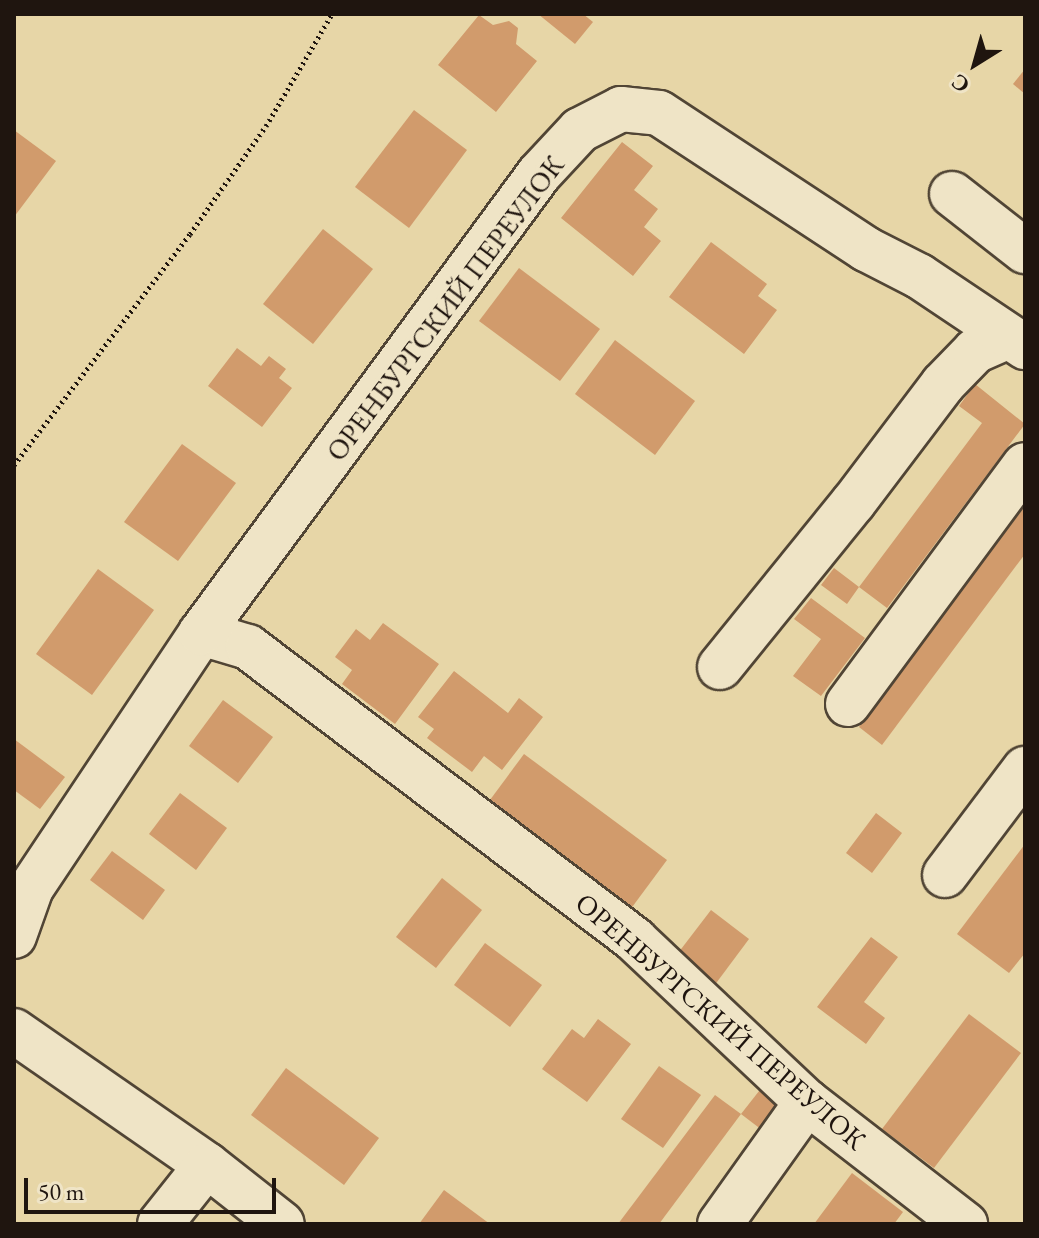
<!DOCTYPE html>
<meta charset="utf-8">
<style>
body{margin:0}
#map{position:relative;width:1039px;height:1238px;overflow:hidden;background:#e7d6a7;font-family:"EB Garamond",serif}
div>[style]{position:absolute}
.building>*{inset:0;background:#d19b6c}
.path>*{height:5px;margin-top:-2.5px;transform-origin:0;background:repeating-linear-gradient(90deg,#1f150f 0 2px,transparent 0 6px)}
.roads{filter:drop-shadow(2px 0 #514535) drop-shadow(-2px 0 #514535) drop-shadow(0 2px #514535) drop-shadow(0 -2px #514535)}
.minor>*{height:44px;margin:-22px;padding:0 22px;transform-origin:22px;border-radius:22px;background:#efe4c6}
span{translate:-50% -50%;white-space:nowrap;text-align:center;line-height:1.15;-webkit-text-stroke:7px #efe4c6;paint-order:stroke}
.street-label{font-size:28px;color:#1f150f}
.frame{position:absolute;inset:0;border:16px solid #1f150f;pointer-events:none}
.north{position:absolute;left:935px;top:24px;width:80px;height:80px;-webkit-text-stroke:6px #efe4c6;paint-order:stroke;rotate:217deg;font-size:22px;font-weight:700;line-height:32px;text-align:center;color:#1f150f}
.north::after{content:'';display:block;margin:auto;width:28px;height:36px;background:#1f150f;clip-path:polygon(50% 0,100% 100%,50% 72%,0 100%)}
.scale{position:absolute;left:24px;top:1178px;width:252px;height:36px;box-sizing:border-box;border:4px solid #1f150f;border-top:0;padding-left:10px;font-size:24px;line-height:28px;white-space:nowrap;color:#1f150f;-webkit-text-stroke:6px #efe4c6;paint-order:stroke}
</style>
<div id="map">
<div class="building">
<i style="clip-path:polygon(538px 14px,583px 14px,593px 22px,575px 44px)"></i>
<i style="clip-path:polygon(479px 15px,493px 25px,509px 21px,518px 28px,516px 44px,537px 61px,496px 112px,438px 65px)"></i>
<i style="clip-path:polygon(1025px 69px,1025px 94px,1013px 84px)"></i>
<i style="clip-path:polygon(414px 110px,467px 150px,409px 228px,355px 187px)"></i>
<i style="clip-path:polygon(14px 130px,56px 161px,14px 217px)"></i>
<i style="clip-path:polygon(622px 142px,653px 166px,634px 190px,658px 209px,644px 227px,661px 241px,633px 276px,561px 218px)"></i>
<i style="clip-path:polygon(323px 229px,373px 269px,313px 344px,263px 304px)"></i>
<i style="clip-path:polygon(711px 242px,767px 284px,758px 296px,777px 310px,744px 354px,669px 297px)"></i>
<i style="clip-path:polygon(519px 268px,600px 329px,560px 381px,479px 321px)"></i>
<i style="clip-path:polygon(615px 340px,695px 401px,655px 455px,575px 394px)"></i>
<i style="clip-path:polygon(237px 348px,261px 366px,269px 356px,286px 369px,279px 378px,292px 388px,262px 427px,208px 386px)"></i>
<i style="clip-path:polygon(975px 384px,1025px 424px,887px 608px,859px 587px,847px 604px,821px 585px,834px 568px,859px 587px,982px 423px,959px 406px)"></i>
<i style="clip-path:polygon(182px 444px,236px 483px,178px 561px,124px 522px)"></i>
<i style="clip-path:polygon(1025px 506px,1025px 554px,882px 745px,859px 727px)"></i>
<i style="clip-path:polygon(98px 569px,154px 610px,92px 695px,36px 654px)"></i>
<i style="clip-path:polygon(811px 598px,865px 638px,821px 696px,793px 676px,821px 639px,794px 619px)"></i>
<i style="clip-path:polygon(383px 623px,439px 664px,395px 724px,342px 684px,352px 670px,335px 657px,356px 629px,370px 640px)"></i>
<i style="clip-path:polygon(454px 671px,508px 713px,519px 698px,543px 717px,502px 770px,484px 756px,472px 772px,427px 738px,434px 729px,418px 717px)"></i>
<i style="clip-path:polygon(223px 700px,273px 737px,238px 783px,189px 746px)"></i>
<i style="clip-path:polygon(14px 739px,65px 777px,40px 809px,14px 790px)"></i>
<i style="clip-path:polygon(524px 754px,667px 860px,627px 914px,484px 808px)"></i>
<i style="clip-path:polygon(180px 793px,227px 828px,196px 870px,149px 834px)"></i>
<i style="clip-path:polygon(876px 813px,902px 833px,872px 873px,846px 853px)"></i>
<i style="clip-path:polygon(1025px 844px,1025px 953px,1009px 973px,957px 934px)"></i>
<i style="clip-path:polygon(112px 851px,165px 890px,143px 920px,90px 880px)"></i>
<i style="clip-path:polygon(442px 878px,482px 910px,436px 968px,396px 937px)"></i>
<i style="clip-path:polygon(711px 910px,749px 939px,714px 986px,675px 957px)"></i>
<i style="clip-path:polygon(871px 937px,898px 957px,864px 1002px,885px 1018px,866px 1044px,817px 1007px)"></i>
<i style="clip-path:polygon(485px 943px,542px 985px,510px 1027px,454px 985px)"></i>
<i style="clip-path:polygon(969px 1014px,1021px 1053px,934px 1168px,882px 1129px)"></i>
<i style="clip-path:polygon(598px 1019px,631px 1044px,587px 1102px,542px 1069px,572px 1029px,584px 1038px)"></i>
<i style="clip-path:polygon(659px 1066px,701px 1095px,663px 1148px,621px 1119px)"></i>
<i style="clip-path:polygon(286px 1068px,379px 1138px,344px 1185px,251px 1115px)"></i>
<i style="clip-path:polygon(763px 1086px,792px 1107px,770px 1136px,741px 1114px)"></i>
<i style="clip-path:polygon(715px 1095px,741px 1114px,659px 1224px,618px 1224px)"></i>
<i style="clip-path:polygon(852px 1173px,903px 1212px,894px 1224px,814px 1224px)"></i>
<i style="clip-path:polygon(444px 1190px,490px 1224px,419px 1224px)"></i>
</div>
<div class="path">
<i style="left:14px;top:465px;width:290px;rotate:-52.7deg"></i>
<i style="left:190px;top:234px;width:132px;rotate:-54.9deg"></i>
<i style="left:266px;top:126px;width:130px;rotate:-59.5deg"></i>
</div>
<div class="roads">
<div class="minor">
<i style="left:952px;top:194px;width:93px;rotate:38deg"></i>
<i style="left:201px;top:633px;width:49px;rotate:16.6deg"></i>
<i style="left:248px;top:647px;width:485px;rotate:37.1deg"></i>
<i style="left:635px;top:940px;width:236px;rotate:43.3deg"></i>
<i style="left:807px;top:1102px;width:200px;rotate:37.7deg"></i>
<i style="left:720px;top:667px;width:211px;rotate:-51deg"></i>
<i style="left:853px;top:503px;width:149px;rotate:-52.9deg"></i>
<i style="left:943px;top:384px;width:46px;rotate:-45.9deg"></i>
<i style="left:975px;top:351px;width:36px;rotate:-24deg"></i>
<i style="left:848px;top:704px;width:297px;rotate:-53.5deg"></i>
<i style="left:945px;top:875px;width:133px;rotate:-53deg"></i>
<i style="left:14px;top:936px;width:51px;rotate:-70.5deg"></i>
<i style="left:31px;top:888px;width:306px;rotate:-56.3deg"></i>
<i style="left:201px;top:633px;width:570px;rotate:-53.63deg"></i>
<i style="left:539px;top:174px;width:60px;rotate:-47deg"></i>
<i style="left:580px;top:130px;width:46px;rotate:-27.1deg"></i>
<i style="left:621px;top:109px;width:38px;rotate:6deg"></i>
<i style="left:659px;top:113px;width:248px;rotate:33.3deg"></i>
<i style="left:866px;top:249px;width:59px;rotate:27deg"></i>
<i style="left:919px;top:276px;width:128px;rotate:33.8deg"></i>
<i style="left:14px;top:1031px;width:235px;rotate:34.8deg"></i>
<i style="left:207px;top:1165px;width:95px;rotate:38.2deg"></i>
<i style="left:160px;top:1224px;width:75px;rotate:-51.5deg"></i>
<i style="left:720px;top:1224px;width:150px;rotate:-54.5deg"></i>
</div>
</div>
<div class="street-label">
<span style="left:445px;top:308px;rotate:-53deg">ОРЕНБУРГСКИЙ ПЕРЕУЛОК</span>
<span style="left:721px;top:1021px;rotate:41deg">ОРЕНБУРГСКИЙ ПЕРЕУЛОК</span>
</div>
<div class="frame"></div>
<div class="north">С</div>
<div class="scale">50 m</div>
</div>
